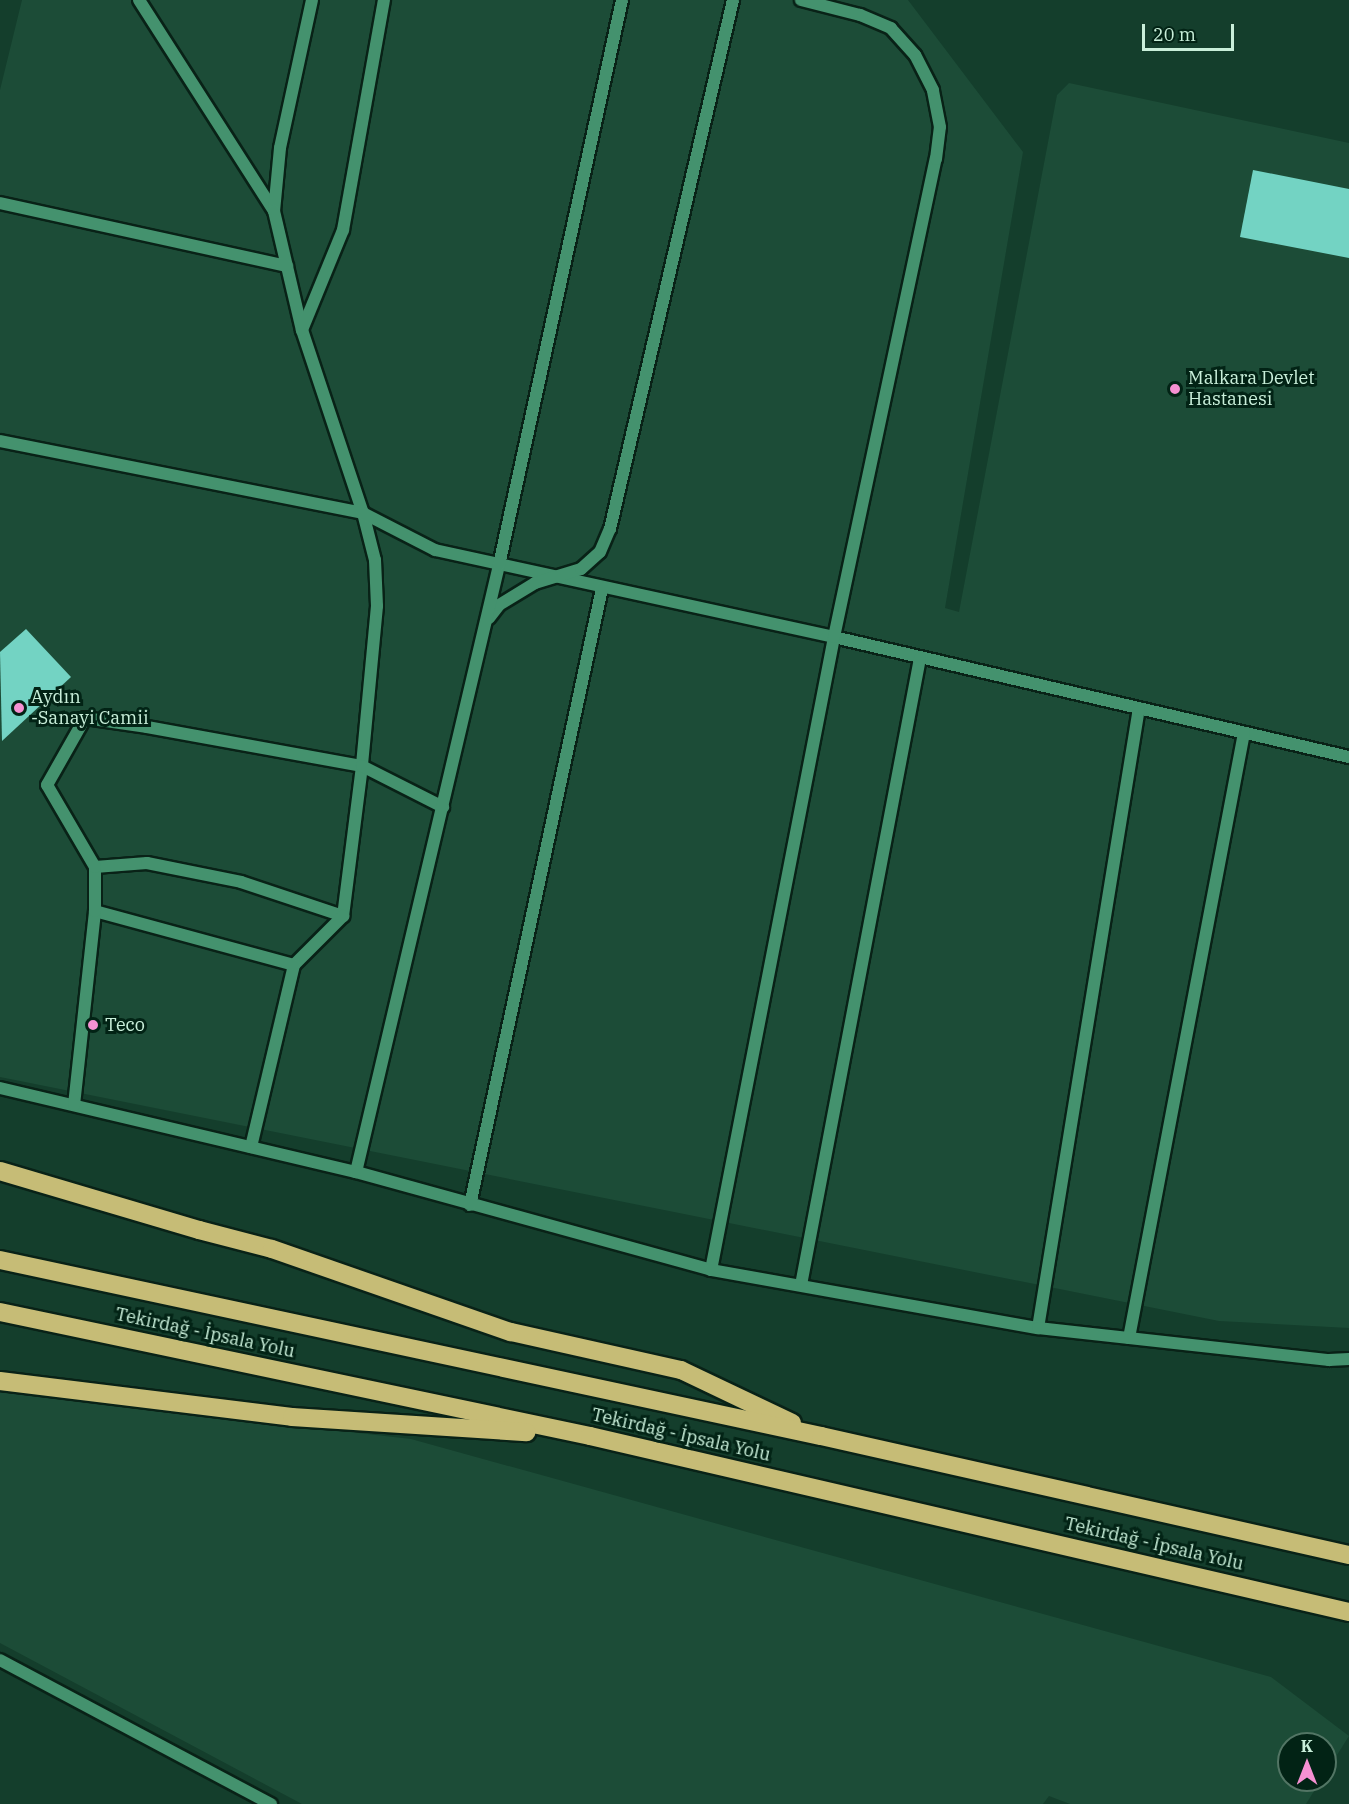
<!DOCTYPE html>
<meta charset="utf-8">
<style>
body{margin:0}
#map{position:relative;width:1349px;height:1804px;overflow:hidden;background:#143e2c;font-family:"IBM Plex Serif",serif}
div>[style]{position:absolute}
.built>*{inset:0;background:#1c4c37}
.building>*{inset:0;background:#73d3c3}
.roads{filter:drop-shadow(2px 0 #092217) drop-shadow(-2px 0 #092217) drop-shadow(0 2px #092217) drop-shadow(0 -2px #092217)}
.lane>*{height:12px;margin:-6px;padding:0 6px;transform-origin:6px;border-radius:6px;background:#44926e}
.street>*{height:12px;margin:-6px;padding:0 6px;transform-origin:6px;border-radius:6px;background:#44926e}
.highway>*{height:18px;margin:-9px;padding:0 9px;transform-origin:9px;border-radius:9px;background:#c6bc76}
.dots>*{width:16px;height:16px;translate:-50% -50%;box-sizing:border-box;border:3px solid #022315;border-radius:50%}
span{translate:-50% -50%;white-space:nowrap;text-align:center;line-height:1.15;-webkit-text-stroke:6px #022315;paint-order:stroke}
.poi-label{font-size:18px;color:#c9efda}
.left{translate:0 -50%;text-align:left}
.street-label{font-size:18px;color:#c9efda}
.north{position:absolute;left:1277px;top:1732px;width:60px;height:60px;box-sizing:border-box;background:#022315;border:2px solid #527564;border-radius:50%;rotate:0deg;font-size:16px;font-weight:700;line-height:24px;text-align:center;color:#c9efda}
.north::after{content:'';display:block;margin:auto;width:21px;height:27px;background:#f591d2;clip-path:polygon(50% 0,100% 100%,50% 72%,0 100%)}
.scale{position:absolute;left:1142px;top:24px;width:92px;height:27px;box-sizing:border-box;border:3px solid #c9efda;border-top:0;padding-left:8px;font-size:18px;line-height:21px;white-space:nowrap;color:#c9efda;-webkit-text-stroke:4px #022315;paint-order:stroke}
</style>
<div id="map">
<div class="built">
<i style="clip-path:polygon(22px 0,908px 0,1023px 152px,945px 608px,959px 612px,1057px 95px,1069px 83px,1349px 143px,1349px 1328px,1219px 1321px,0 1077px,0 90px)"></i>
<i style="clip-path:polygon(0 1392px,411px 1439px,1271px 1677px,1349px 1736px,1325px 1774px,1325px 1744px,1289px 1744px,1289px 1780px,1321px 1780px,1306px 1804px,1070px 1804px,1049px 1796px,1043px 1804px,302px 1804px,0 1643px)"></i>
</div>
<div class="building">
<i style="clip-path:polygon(1253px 170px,1349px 189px,1349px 258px,1240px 237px)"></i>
<i style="clip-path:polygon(26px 629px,71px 677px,2px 741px,0 652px)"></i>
</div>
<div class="roads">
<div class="lane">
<i style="left:139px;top:0;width:250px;rotate:57.4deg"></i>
<i style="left:312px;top:0;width:151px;rotate:102.2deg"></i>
<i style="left:280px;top:148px;width:63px;rotate:95.4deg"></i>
<i style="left:274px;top:211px;width:122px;rotate:76.8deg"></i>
<i style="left:302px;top:330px;width:193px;rotate:71.6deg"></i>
<i style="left:363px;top:513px;width:49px;rotate:75.7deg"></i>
<i style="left:375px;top:560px;width:46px;rotate:87.5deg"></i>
<i style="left:377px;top:606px;width:161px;rotate:95.4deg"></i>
<i style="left:362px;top:766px;width:151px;rotate:97.2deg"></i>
<i style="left:0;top:203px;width:294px;rotate:12.4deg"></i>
<i style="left:302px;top:330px;width:108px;rotate:-67.7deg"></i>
<i style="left:343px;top:230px;width:234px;rotate:-79.9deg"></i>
<i style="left:0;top:441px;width:370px;rotate:11.2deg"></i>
<i style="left:363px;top:513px;width:81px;rotate:27.2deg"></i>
<i style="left:435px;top:550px;width:408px;rotate:12.3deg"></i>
<i style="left:834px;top:637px;width:529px;rotate:13.12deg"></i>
<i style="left:489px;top:618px;width:16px;rotate:-52deg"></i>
<i style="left:499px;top:605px;width:42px;rotate:-31.4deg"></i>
<i style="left:535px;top:583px;width:48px;rotate:-16.9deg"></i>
<i style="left:581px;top:569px;width:25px;rotate:-42deg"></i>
<i style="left:600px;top:552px;width:25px;rotate:-67deg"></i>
<i style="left:610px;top:529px;width:543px;rotate:-76.91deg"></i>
<i style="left:85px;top:718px;width:63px;rotate:8.3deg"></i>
<i style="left:147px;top:727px;width:219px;rotate:10.3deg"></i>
<i style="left:362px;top:766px;width:91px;rotate:26.8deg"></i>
<i style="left:356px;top:1172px;width:624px;rotate:-76.74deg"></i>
<i style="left:499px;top:565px;width:578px;rotate:-77.72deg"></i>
<i style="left:711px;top:1270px;width:645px;rotate:-79deg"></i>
<i style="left:834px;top:637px;width:489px;rotate:-78deg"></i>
<i style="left:936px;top:159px;width:32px;rotate:-83deg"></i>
<i style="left:940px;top:127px;width:38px;rotate:-101deg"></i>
<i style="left:933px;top:90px;width:39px;rotate:-117deg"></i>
<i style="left:915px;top:55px;width:36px;rotate:-132deg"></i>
<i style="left:891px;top:28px;width:34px;rotate:-157deg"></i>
<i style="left:860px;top:15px;width:61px;rotate:-165.7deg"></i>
<i style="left:801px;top:1285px;width:638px;rotate:-79.25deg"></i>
<i style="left:1038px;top:1328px;width:628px;rotate:-80.75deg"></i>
<i style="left:1129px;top:1338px;width:616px;rotate:-79.24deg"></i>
</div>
<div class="street">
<i style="left:95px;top:867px;width:52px;rotate:-4.4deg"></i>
<i style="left:147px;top:863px;width:96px;rotate:11.4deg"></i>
<i style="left:241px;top:882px;width:108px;rotate:18.4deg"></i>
<i style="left:343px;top:916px;width:69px;rotate:135deg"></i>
<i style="left:294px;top:965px;width:187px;rotate:103.3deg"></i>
<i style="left:95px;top:911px;width:206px;rotate:15.2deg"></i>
<i style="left:0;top:1088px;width:366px;rotate:13.3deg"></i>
<i style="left:356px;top:1172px;width:368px;rotate:15.4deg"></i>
<i style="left:711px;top:1270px;width:332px;rotate:10.1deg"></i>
<i style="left:1038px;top:1328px;width:293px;rotate:6.3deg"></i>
<i style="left:1329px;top:1360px;width:20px;rotate:-3deg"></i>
<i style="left:74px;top:1105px;width:195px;rotate:-83.8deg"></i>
<i style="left:95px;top:911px;width:44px;rotate:-90deg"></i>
<i style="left:95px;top:867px;width:95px;rotate:-120.3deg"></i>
<i style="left:47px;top:785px;width:77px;rotate:-60.4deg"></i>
<i style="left:470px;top:1205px;width:631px;rotate:-77.92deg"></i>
<i style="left:0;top:1660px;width:307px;rotate:28deg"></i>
</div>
<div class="highway">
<i style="left:0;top:1171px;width:208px;rotate:16.5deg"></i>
<i style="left:199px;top:1230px;width:75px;rotate:14.6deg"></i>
<i style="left:272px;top:1249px;width:253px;rotate:19.2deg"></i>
<i style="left:511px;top:1332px;width:174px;rotate:12.6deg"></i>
<i style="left:681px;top:1370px;width:123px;rotate:25.5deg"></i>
<i style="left:0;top:1260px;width:840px;rotate:12.1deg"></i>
<i style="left:821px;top:1436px;width:541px;rotate:12.7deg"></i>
<i style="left:0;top:1312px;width:603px;rotate:11.87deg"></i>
<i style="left:590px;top:1436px;width:779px;rotate:13.06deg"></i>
<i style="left:0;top:1381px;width:294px;rotate:7deg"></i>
<i style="left:292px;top:1417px;width:235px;rotate:3.7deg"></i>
</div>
</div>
<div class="dots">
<i style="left:1175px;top:389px;background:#f591d2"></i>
<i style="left:19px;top:708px;background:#f591d2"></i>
<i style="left:93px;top:1025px;background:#f591d2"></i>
</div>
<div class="poi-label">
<span class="left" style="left:1188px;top:389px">Malkara Devlet<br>Hastanesi</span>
<span class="left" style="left:31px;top:708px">Aydın<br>-Sanayi Camii</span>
<span class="left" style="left:105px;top:1025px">Teco</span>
</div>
<div class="street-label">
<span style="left:205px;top:1333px;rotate:12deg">Tekirdağ - İpsala Yolu</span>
<span style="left:681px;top:1435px;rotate:13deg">Tekirdağ - İpsala Yolu</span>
<span style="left:1154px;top:1544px;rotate:13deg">Tekirdağ - İpsala Yolu</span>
</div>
<div class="north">K</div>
<div class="scale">20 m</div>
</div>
